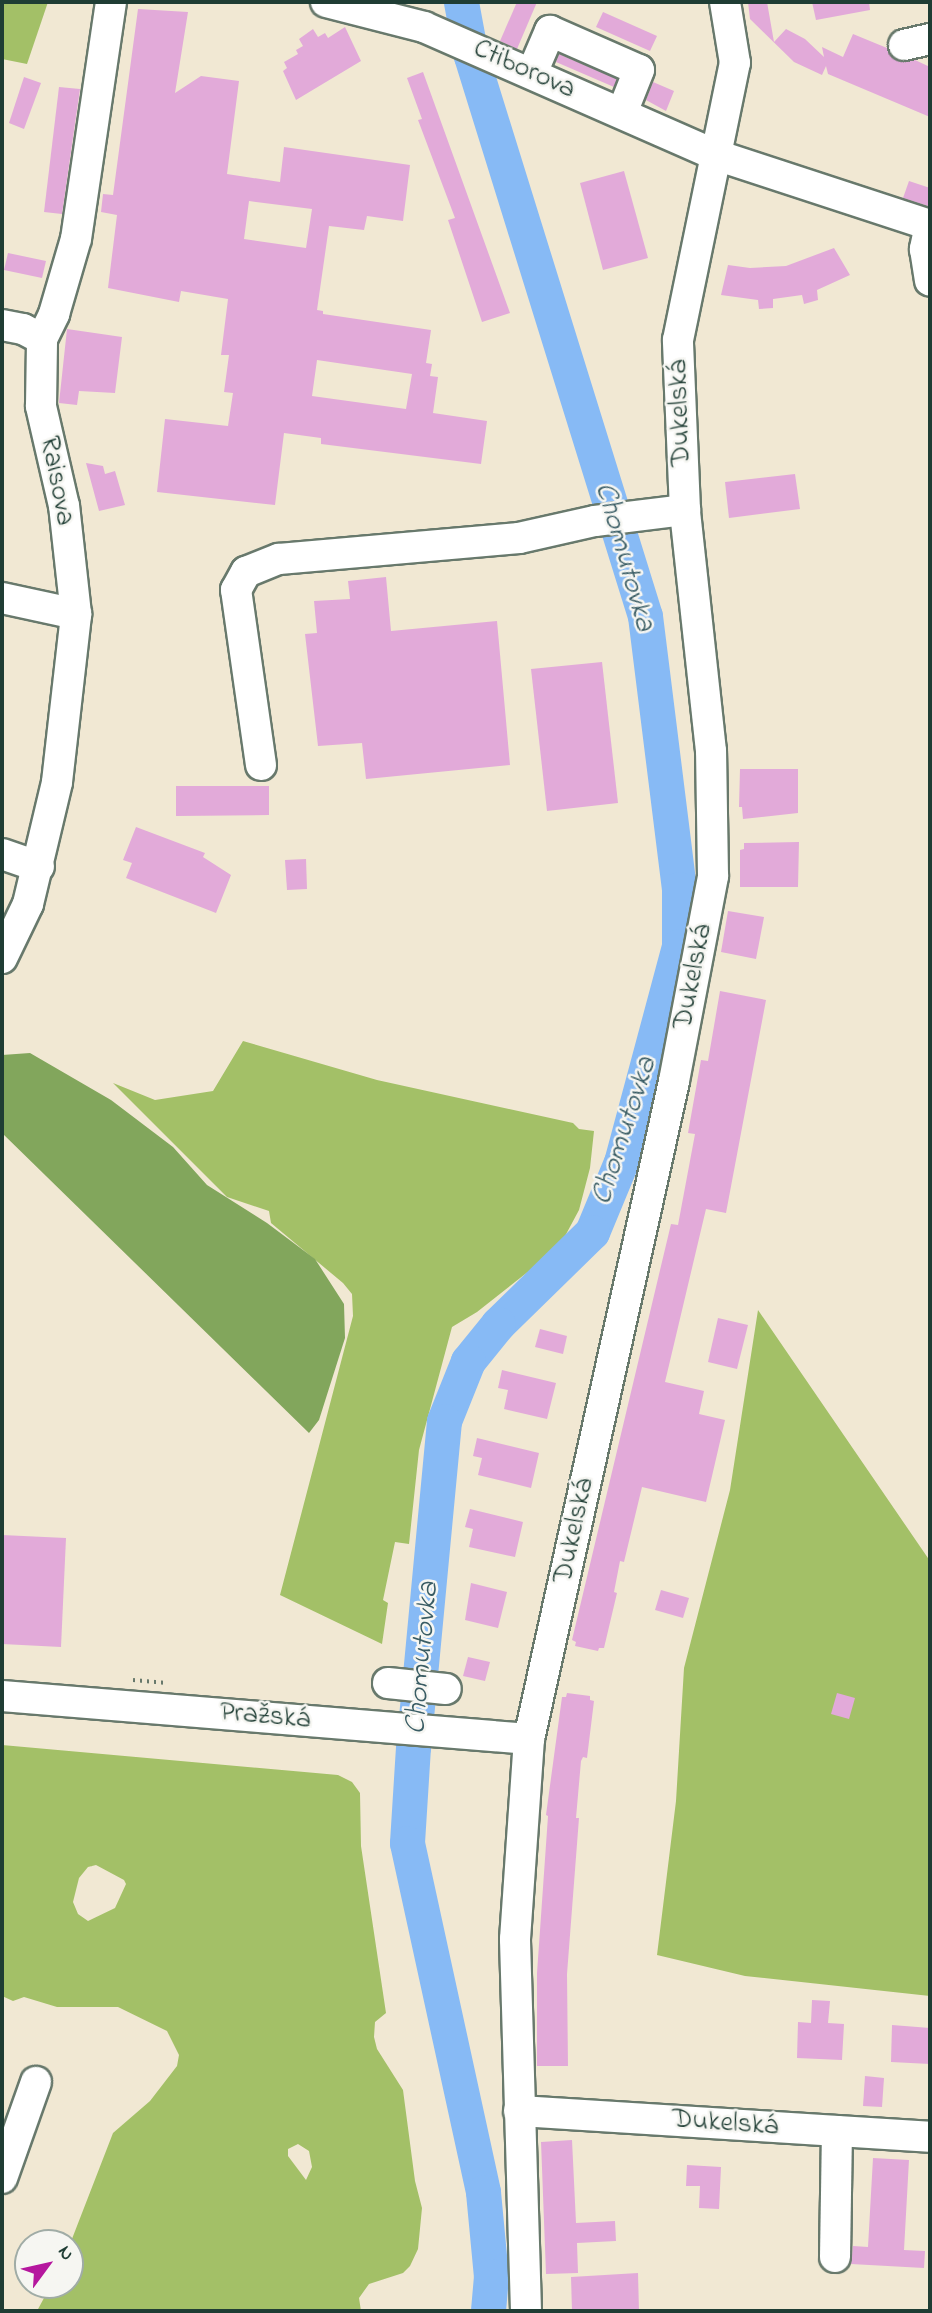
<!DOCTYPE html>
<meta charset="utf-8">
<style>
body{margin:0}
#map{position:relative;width:932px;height:2313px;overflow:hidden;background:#f1e8d3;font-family:"Indie Flower",sans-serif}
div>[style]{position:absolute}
.green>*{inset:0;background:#a3c067}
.forest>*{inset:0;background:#82a65c}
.river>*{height:35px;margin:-17.5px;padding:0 17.5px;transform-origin:17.5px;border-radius:17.5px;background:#87baf5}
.building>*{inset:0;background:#e2aad9}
.path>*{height:3.5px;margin-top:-1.75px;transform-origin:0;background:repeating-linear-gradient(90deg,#68796c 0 2px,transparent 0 7px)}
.roads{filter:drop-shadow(2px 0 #68796c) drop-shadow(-2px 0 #68796c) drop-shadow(0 2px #68796c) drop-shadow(0 -2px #68796c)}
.minor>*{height:30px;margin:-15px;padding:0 15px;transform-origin:15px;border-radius:15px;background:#fff}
span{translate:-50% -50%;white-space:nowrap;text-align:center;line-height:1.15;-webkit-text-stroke:5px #f6f6f2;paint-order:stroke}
.street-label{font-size:28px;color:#1f3d34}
.water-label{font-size:30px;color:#395c64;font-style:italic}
.frame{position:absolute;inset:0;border:4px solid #1f3d34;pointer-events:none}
.north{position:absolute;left:14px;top:2229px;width:70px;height:70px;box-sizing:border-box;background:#f6f6f2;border:2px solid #a0aca6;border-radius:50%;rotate:57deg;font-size:19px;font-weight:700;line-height:28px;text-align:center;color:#1f3d34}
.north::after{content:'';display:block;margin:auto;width:24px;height:32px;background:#b5179e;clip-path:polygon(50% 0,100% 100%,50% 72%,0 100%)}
</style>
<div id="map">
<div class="green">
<i style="clip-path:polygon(2px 2px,48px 2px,27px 64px,2px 59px)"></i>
<i style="clip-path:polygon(243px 1041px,377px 1080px,573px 1123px,579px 1129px,594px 1131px,590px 1168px,579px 1210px,564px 1238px,548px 1256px,477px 1312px,452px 1327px,419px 1450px,409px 1544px,395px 1542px,383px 1600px,388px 1603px,382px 1644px,280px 1595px,353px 1316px,352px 1294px,343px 1283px,271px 1223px,269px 1211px,227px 1197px,113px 1083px,155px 1100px,213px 1091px)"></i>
<i style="clip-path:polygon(758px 1310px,930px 1561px,930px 1996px,745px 1976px,657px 1955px,676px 1801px,684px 1668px,730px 1490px)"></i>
<i style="clip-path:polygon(evenodd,2px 1745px,338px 1775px,352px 1782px,360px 1793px,361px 1846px,386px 2013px,375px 2022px,374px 2037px,377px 2049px,403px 2090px,415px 2181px,422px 2208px,418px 2249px,410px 2266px,403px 2273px,369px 2284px,359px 2298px,361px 2311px,37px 2311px,51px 2285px,70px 2285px,70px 2244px,113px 2133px,150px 2101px,177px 2066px,179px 2055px,167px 2031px,118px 2007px,57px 2007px,24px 1997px,13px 2001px,2px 1996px,2px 1745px,96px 1865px,124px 1880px,126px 1884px,115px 1908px,88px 1921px,78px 1914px,73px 1902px,79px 1878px,88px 1867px,96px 1865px,2px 1745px,298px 2144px,309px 2151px,312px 2167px,306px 2180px,288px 2156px,288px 2149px,298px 2144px)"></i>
</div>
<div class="forest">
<i style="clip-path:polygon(30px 1053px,111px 1100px,173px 1147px,207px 1185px,267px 1223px,315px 1259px,344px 1304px,345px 1338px,319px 1420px,309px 1433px,2px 1133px,2px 1055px)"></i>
</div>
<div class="river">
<i style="left:461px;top:2px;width:55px;rotate:79.5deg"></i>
<i style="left:471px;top:56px;width:586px;rotate:72.74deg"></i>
<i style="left:645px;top:616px;width:275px;rotate:82.9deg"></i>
<i style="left:679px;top:889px;width:57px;rotate:90deg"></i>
<i style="left:679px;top:946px;width:224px;rotate:105deg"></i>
<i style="left:621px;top:1162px;width:76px;rotate:112.5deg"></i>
<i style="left:592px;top:1232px;width:132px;rotate:135.6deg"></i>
<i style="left:498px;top:1324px;width:48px;rotate:129deg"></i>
<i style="left:468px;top:1361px;width:65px;rotate:111.8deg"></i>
<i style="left:444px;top:1421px;width:327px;rotate:95.4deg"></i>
<i style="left:413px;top:1747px;width:96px;rotate:93.6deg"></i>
<i style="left:407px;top:1843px;width:357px;rotate:77.7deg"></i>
<i style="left:483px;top:2192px;width:84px;rotate:84.6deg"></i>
<i style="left:491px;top:2276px;width:35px;rotate:95deg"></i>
</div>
<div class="building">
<i style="clip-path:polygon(517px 2px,537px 2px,517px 49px,500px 41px)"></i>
<i style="clip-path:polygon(748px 2px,767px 2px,774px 42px,786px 29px,805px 39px,824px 57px,822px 47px,843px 57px,853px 34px,887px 48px,898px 61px,915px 60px,930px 67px,930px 117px,828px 74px,826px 66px,822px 75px,794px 62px,750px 19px)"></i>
<i style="clip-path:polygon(812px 2px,869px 2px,870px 10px,816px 20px)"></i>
<i style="clip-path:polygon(evenodd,138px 9px,188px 12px,175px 93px,201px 76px,239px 81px,227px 174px,280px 182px,284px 147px,410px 165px,403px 221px,367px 216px,364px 230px,329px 226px,317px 310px,323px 311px,323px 314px,431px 330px,426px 363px,432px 364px,430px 376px,438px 377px,433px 413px,487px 421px,481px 464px,321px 444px,321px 438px,284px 433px,275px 505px,157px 492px,165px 419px,228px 426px,233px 393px,224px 392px,229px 355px,221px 355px,228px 299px,181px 291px,179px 302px,108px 288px,117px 215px,101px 212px,103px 194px,113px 195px,138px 9px,249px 201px,312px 209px,306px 248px,244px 239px,249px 201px,138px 9px,317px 360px,412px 374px,406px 409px,312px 396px,317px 360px)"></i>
<i style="clip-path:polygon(603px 12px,657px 36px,650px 51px,596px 27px)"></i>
<i style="clip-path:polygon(345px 27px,361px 61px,296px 100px,283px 71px,287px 68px,284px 62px,298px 54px,296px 50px,303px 46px,299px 39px,313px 29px,318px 37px,325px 33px,328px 38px)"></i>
<i style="clip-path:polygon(559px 54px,617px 79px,614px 87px,556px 62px)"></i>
<i style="clip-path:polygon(423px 72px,510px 313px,482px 322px,448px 220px,455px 218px,418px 120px,422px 119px,407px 78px)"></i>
<i style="clip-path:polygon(24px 77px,41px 83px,24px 129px,9px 123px)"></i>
<i style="clip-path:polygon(653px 82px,674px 91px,666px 111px,646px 100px)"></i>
<i style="clip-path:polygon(59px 87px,80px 89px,62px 214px,44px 212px)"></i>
<i style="clip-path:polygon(624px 171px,648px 258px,603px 270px,580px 183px)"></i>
<i style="clip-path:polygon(909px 181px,930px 188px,928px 206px,903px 198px)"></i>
<i style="clip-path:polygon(834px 248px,850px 275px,817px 290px,818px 300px,804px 304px,802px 295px,773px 299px,773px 308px,759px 309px,758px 300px,721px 295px,728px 265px,750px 268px,786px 266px)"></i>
<i style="clip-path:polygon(8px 253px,46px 261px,42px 278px,4px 270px)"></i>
<i style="clip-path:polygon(67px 329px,122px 337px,115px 393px,79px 391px,77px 405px,59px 403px)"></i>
<i style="clip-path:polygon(86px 463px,103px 466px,105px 474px,115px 471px,125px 505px,99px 511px)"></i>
<i style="clip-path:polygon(795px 474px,800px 509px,729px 518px,725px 482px)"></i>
<i style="clip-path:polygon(386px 577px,391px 631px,497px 621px,510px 765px,366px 779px,362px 743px,318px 746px,305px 634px,317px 633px,314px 601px,350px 599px,348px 581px)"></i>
<i style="clip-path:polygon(602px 662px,618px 803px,547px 811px,531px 669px)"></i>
<i style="clip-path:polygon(740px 769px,798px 769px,798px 813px,743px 819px,742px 807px,739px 807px)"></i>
<i style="clip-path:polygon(176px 786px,269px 786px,269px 815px,176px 816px)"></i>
<i style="clip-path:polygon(136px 827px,205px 853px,203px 857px,231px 875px,216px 913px,126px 878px,132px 863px,123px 860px)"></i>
<i style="clip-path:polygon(799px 842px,798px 887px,740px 887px,740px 850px,744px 849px,744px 843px)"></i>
<i style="clip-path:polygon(306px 859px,307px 889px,287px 890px,285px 860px)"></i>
<i style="clip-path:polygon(728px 911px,764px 917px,756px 959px,721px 952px)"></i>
<i style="clip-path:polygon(720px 991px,766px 1000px,726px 1213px,706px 1209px,665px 1382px,704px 1391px,699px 1414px,725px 1420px,706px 1502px,642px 1487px,624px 1562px,620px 1561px,614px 1592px,617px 1593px,604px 1648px,599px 1648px,598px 1651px,575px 1646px,576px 1642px,572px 1640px,671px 1224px,678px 1225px,695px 1134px,688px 1133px,701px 1060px,708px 1061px)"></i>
<i style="clip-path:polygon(718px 1318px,748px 1325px,737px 1369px,708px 1362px)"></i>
<i style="clip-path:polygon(540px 1329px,567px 1336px,563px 1354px,535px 1347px)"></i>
<i style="clip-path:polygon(502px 1370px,556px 1383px,547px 1419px,504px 1409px,508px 1390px,498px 1388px)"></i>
<i style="clip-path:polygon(477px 1438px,539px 1453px,531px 1488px,478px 1475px,482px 1458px,473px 1456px)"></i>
<i style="clip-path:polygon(470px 1509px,523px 1522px,515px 1557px,469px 1547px,473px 1529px,465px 1527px)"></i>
<i style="clip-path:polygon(2px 1535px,66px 1538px,61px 1647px,2px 1644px)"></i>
<i style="clip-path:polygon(471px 1583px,507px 1592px,498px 1628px,465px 1620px)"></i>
<i style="clip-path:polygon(661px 1590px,689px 1598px,683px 1618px,655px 1610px)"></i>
<i style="clip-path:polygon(468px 1657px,490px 1662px,485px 1681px,463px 1676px)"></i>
<i style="clip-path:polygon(567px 1693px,590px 1696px,590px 1700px,594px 1701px,587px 1758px,583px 1757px,581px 1761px,576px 1818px,579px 1818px,567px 1974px,568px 2066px,537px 2066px,537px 1973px,548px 1816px,546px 1815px,562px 1697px,566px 1697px)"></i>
<i style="clip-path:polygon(837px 1693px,855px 1698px,849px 1719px,831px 1714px)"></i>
<i style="clip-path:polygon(812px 2000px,830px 2001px,828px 2023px,844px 2024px,842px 2060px,797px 2058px,798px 2022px,811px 2023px)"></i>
<i style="clip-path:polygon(892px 2025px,930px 2028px,930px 2064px,891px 2062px)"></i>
<i style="clip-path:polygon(865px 2076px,884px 2078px,882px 2107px,863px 2106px)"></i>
<i style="clip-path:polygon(572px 2140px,576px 2223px,615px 2221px,616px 2241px,577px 2243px,578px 2273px,546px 2274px,541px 2142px)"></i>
<i style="clip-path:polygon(873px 2158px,909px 2160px,904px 2250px,925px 2251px,924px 2268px,851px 2264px,853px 2246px,868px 2247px)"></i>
<i style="clip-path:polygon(687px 2165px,721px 2167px,719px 2209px,699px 2208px,700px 2186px,686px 2186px)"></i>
<i style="clip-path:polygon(638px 2273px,639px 2311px,572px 2311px,571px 2277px)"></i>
</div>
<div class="path">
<i style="left:133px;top:1680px;width:34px;rotate:5deg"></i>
</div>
<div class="roads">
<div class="minor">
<i style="left:326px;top:2px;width:101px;rotate:14.3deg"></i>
<i style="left:424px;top:27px;width:319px;rotate:23.7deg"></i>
<i style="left:716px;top:155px;width:225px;rotate:18.1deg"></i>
<i style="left:904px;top:45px;width:27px;rotate:-13deg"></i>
<i style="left:532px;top:73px;width:46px;rotate:-66.8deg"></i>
<i style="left:550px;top:31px;width:97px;rotate:23.7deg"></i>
<i style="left:639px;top:70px;width:46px;rotate:111.6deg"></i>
<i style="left:930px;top:225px;width:25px;rotate:102deg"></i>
<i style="left:925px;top:249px;width:32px;rotate:81deg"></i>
<i style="left:2px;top:325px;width:21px;rotate:11deg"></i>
<i style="left:23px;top:329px;width:21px;rotate:28deg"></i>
<i style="left:2px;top:598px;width:76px;rotate:12.2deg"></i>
<i style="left:261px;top:765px;width:177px;rotate:-98.1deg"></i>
<i style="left:236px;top:590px;width:21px;rotate:-61deg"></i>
<i style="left:246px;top:572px;width:35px;rotate:-22deg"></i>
<i style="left:279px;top:559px;width:241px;rotate:-5deg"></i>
<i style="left:519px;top:538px;width:78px;rotate:-12.6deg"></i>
<i style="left:595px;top:521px;width:91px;rotate:-7deg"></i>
<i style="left:2px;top:854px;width:39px;rotate:19deg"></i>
<i style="left:2px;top:958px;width:60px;rotate:-64.3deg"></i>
<i style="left:28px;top:904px;width:125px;rotate:-76.6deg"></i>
<i style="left:57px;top:782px;width:169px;rotate:-83.5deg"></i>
<i style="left:76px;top:614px;width:109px;rotate:-96.3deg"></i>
<i style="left:64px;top:506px;width:103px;rotate:-103deg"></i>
<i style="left:41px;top:406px;width:67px;rotate:-89.1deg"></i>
<i style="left:42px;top:339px;width:28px;rotate:-64deg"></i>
<i style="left:54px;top:314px;width:78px;rotate:-73.7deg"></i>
<i style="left:76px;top:239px;width:240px;rotate:-81.6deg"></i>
<i style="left:388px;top:1683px;width:58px;rotate:5.9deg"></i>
<i style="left:2px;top:1696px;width:529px;rotate:4.66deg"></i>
<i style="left:519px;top:2111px;width:412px;rotate:3.6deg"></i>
<i style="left:2px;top:2178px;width:102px;rotate:-70.5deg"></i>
<i style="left:835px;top:2257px;width:126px;rotate:-89.1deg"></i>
<i style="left:526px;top:2311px;width:372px;rotate:-91.7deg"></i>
<i style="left:515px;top:1939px;width:200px;rotate:-86deg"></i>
<i style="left:529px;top:1739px;width:674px;rotate:-77.57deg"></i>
<i style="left:674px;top:1081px;width:209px;rotate:-79.2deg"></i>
<i style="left:713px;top:876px;width:125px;rotate:-90.9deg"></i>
<i style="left:711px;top:751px;width:242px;rotate:-96.2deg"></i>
<i style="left:685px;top:510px;width:170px;rotate:-92.4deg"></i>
<i style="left:678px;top:340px;width:283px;rotate:-78.4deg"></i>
<i style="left:735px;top:63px;width:62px;rotate:-99.3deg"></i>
</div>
</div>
<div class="street-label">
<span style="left:524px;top:70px;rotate:24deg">Ctiborova</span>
<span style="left:681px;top:413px;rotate:-92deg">Dukelská</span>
<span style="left:56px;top:481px;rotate:79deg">Raisova</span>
<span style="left:694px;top:977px;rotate:-79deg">Dukelská</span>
<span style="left:575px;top:1531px;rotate:-78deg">Dukelská</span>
<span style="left:265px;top:1717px;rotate:5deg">Pražská</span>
<span style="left:725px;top:2124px;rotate:4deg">Dukelská</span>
</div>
<div class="water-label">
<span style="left:624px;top:557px;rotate:74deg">Chomutovka</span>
<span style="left:625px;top:1131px;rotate:-72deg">Chomutovka</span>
<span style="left:423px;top:1658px;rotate:-85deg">Chomutovka</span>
</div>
<div class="frame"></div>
<div class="north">N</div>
</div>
